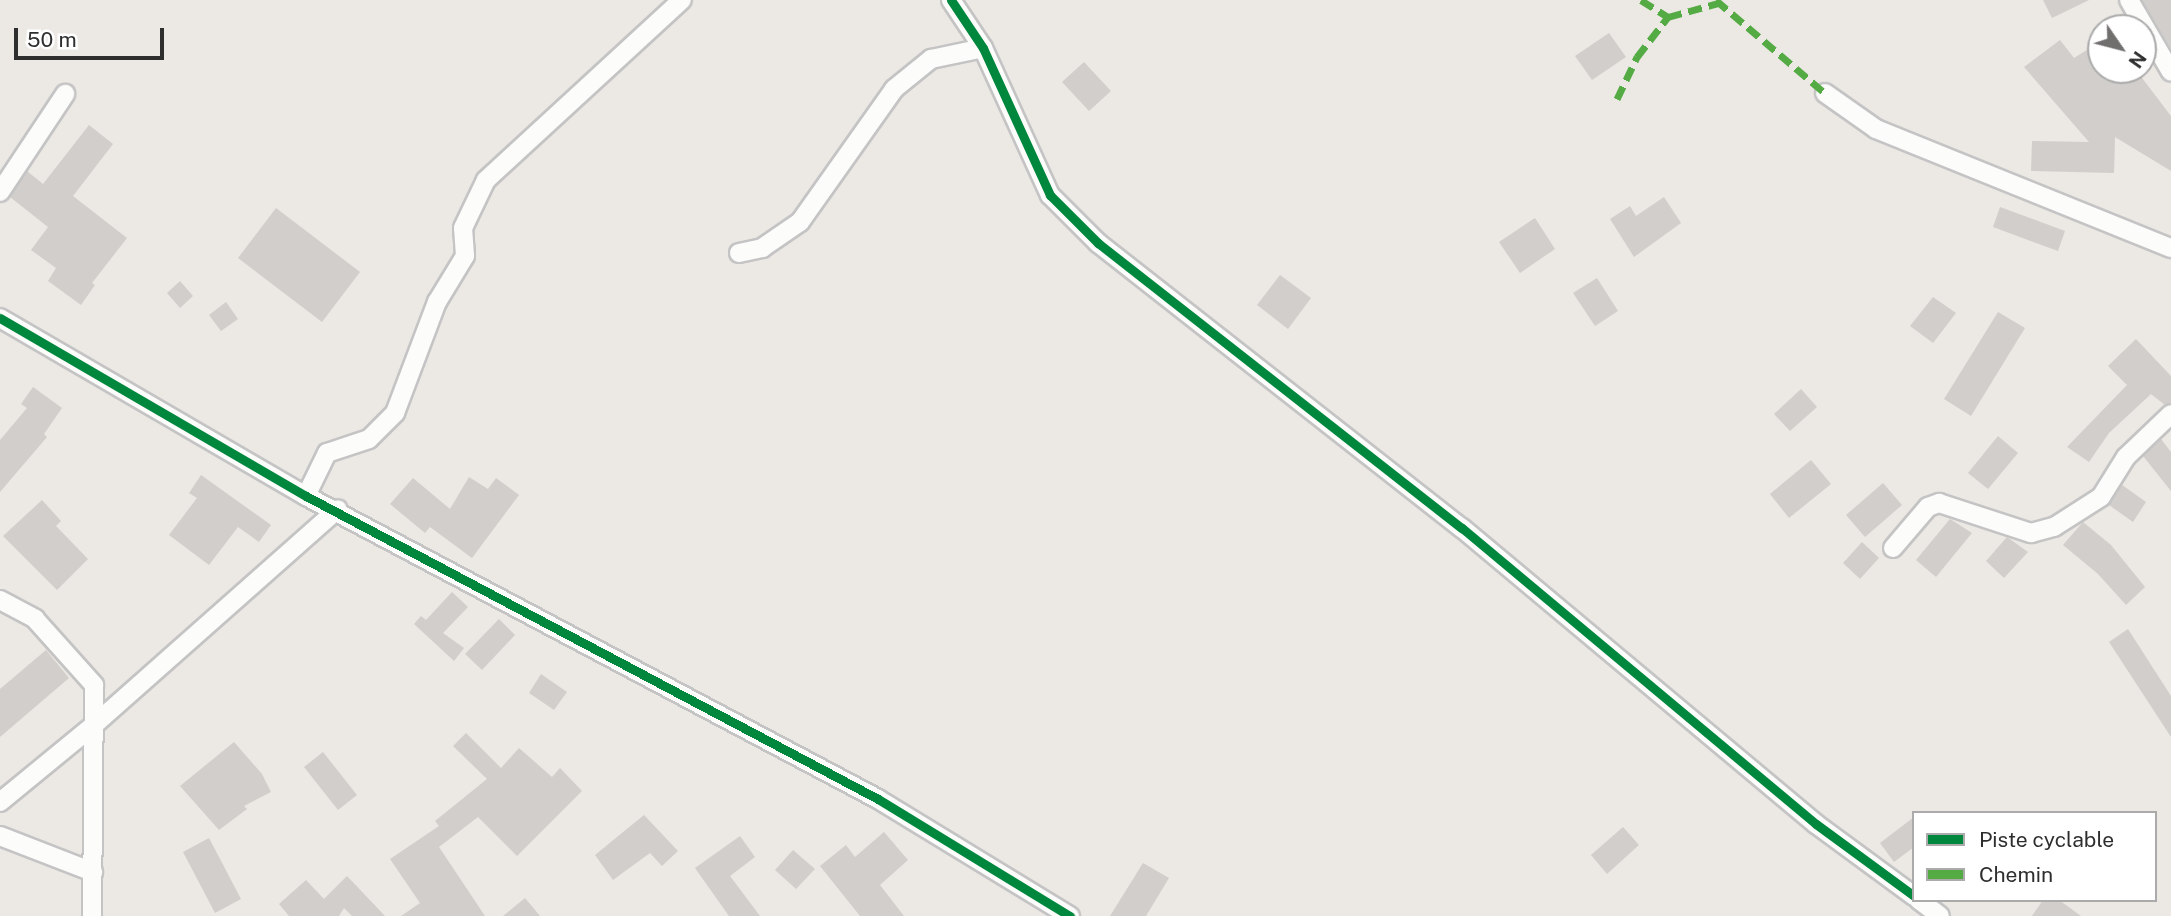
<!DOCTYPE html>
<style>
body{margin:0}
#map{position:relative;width:2171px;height:916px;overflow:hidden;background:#ece8e4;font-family:"Public Sans",sans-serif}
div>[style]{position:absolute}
.building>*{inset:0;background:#d1cecb}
.roads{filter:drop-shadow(2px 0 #c5c4c5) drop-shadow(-2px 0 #c5c4c5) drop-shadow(0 2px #c5c4c5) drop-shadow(0 -2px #c5c4c5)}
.street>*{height:18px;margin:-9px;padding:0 9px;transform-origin:9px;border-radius:9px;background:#fcfcfb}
.quiet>*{height:7px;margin-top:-3.5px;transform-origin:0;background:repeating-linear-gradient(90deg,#54ab44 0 14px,transparent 0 21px)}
.cycleway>*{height:9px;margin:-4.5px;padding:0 4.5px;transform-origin:4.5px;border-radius:4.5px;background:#00873e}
span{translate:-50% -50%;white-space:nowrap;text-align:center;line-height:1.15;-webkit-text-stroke:5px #fff;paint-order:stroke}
.legend{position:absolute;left:1912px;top:811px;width:245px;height:91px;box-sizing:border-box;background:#fff;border:2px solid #ababab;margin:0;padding:9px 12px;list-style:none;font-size:21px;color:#2e2e2e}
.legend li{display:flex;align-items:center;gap:14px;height:35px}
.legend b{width:35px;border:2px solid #ababab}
.north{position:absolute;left:2087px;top:14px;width:70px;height:70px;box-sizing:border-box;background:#fff;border:2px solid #ababab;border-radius:50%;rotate:125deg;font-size:19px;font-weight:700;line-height:28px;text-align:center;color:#2e2e2e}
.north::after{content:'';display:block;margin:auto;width:24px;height:32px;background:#706f6e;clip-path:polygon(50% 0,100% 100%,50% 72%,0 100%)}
.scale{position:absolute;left:14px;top:28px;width:150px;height:32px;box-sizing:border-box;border:4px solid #2e2e2e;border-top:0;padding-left:9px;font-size:21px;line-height:24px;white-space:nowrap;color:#2e2e2e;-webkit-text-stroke:5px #fff;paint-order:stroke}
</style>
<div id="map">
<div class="building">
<i style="clip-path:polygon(2043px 0,2089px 0,2052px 18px)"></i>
<i style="clip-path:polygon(2142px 0,2171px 0,2171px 49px)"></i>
<i style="clip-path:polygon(1609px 33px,1626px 57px,1592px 80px,1575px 56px)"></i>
<i style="clip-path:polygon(2060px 40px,2074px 58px,2101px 41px,2101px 70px,2136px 70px,2171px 116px,2171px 171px,2115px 137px,2114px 173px,2031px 171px,2032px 141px,2089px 142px,2024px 67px)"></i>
<i style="clip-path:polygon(1084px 62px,1111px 91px,1089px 111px,1062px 82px)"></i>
<i style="clip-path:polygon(89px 125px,113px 144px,73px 196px,127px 238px,92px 283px,95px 285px,81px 305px,48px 281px,56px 268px,31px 250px,48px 227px,10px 197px,27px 171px,43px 184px)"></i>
<i style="clip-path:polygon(1664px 197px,1681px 223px,1634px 257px,1610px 219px,1630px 206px,1636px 216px)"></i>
<i style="clip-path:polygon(2000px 207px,2065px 231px,2058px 251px,1993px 227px)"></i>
<i style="clip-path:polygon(276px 208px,360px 272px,322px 322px,238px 258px)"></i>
<i style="clip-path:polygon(1535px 218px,1555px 249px,1520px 273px,1499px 242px)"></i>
<i style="clip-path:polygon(1280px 275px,1311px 298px,1288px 329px,1257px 305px)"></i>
<i style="clip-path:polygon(1597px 278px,1618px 311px,1595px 326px,1573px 293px)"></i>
<i style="clip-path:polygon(180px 281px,193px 296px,180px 308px,167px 293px)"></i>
<i style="clip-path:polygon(1933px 297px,1956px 313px,1933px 343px,1910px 326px)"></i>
<i style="clip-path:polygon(226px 302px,238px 319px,221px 331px,209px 315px)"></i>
<i style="clip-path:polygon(1998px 312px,2025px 328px,1971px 416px,1944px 399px)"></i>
<i style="clip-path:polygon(2136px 339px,2171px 376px,2171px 403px,2165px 405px,2151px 394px,2109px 433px,2089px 462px,2067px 447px,2127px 385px,2108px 366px)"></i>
<i style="clip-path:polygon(33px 387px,62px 408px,44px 434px,47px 437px,0 492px,0 440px,27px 408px,21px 404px)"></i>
<i style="clip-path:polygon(1801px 389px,1817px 407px,1790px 431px,1774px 414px)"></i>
<i style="clip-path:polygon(1998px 436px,2018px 453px,1988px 489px,1968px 473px)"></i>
<i style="clip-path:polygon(2161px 439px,2171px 452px,2171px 491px,2143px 456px)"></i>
<i style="clip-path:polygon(1811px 460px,1831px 484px,1789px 518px,1770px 494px)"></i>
<i style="clip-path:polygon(201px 475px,271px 525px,259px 542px,238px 527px,209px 565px,169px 535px,197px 498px,189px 493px)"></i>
<i style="clip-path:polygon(469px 477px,488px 489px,496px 478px,519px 495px,472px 558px,430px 527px,425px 533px,390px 504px,413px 478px,450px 509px)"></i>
<i style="clip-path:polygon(1883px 483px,1902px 505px,1865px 537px,1846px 515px)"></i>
<i style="clip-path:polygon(2122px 485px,2146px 502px,2133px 522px,2109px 505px)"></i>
<i style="clip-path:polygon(42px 500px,61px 521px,56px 526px,88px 559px,57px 590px,3px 536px)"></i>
<i style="clip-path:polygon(1950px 519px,1972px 533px,1936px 577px,1916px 560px)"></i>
<i style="clip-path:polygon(2083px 522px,2111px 545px,2145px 587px,2126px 605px,2098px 574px,2063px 545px)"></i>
<i style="clip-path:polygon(2007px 537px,2028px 552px,2004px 578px,1986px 561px)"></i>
<i style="clip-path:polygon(1862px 542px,1879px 558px,1860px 579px,1843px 563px)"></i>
<i style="clip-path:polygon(452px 592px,468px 607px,443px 633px,464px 648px,454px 661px,414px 624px,421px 616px,426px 620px)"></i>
<i style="clip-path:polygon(499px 619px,515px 635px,482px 670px,465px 654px)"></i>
<i style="clip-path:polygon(2128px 629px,2171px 696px,2171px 737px,2109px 642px)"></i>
<i style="clip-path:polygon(46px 650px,69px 678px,0 737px,0 689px)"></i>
<i style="clip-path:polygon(541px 674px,567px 692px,554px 710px,529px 693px)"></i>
<i style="clip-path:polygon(466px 733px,501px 768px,519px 748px,552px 777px,560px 768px,582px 791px,517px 856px,478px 817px,439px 847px,485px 916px,401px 916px,420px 903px,390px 859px,439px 826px,435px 821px,487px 779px,453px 746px)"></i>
<i style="clip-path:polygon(234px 742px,262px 774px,271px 792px,244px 806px,247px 809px,219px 830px,180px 786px)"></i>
<i style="clip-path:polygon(323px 752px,357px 795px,338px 810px,304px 767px)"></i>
<i style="clip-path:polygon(644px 815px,678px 851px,662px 866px,650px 853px,613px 880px,595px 855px)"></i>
<i style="clip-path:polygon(1914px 817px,1914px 847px,1894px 862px,1880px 843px)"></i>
<i style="clip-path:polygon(1623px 827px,1639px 845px,1607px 874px,1591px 855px)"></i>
<i style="clip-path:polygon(884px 832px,908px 860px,880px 885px,904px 916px,860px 916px,820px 866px,846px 845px,855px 857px)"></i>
<i style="clip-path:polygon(740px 836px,755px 857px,730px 876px,760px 916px,729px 916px,695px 868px)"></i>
<i style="clip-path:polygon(209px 838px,241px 899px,215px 913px,183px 852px)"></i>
<i style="clip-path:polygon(793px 850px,815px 869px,796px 889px,775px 870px)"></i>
<i style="clip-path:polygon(1143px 863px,1169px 878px,1146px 916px,1110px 916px)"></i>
<i style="clip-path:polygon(347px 876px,385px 916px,352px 916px,344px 908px,339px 916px,289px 916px,279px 904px,306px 880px,324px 899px)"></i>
<i style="clip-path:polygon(525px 898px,540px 916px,503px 916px)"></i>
<i style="clip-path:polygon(2043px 900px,2059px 900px,2081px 916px,2032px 916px)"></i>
</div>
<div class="roads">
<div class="street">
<i style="left:951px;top:0;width:58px;rotate:56.3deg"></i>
<i style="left:983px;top:48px;width:162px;rotate:65.5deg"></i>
<i style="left:1050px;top:195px;width:68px;rotate:45deg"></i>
<i style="left:1098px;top:243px;width:462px;rotate:38.1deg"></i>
<i style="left:1462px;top:528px;width:461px;rotate:39.9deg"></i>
<i style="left:1816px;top:824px;width:122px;rotate:36.3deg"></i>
<i style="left:2129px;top:0;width:83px;rotate:59.7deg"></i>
<i style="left:1825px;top:93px;width:62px;rotate:35.2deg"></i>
<i style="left:1876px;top:129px;width:318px;rotate:22deg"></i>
<i style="left:0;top:192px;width:118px;rotate:-56.4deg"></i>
<i style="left:739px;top:253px;width:24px;rotate:-12deg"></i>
<i style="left:762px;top:248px;width:46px;rotate:-34.4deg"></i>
<i style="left:800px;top:222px;width:163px;rotate:-54.7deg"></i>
<i style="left:894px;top:89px;width:48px;rotate:-39deg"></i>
<i style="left:931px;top:59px;width:53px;rotate:-11.9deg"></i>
<i style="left:0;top:318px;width:354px;rotate:30.2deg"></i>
<i style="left:306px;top:496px;width:647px;rotate:27.91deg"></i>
<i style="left:878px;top:799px;width:225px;rotate:31.4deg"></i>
<i style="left:306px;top:496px;width:48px;rotate:-64deg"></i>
<i style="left:327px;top:453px;width:44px;rotate:-18.4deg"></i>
<i style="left:369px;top:439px;width:37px;rotate:-45deg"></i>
<i style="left:395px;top:413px;width:119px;rotate:-69.3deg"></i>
<i style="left:437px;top:302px;width:54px;rotate:-58.7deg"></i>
<i style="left:465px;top:256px;width:28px;rotate:-94deg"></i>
<i style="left:463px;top:228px;width:53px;rotate:-64.4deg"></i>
<i style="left:486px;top:180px;width:266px;rotate:-42.6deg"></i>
<i style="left:1893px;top:548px;width:54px;rotate:-49.5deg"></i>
<i style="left:1928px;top:507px;width:12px;rotate:-20deg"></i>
<i style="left:1939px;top:503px;width:97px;rotate:18.1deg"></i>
<i style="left:2031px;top:533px;width:24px;rotate:-15deg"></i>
<i style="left:2054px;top:527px;width:56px;rotate:-32.6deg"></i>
<i style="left:2101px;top:497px;width:47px;rotate:-58deg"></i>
<i style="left:2126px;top:457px;width:62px;rotate:-43.7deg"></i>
<i style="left:0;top:600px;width:40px;rotate:28deg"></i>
<i style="left:35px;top:619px;width:89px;rotate:48.2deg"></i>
<i style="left:94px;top:685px;width:231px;rotate:90.5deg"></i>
<i style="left:0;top:802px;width:123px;rotate:-39.4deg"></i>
<i style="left:95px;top:724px;width:324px;rotate:-41.5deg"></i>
<i style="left:0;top:836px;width:100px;rotate:21.2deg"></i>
<i style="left:1919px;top:900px;width:26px;rotate:37deg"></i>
</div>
</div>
<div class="quiet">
<i style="left:1641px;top:0;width:32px;rotate:32deg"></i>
<i style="left:1716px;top:0;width:143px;rotate:40.5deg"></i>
<i style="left:1617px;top:99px;width:47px;rotate:-64.5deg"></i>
<i style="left:1637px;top:57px;width:51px;rotate:-52.2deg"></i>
<i style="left:1668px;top:17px;width:52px;rotate:-15.6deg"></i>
</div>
<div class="cycleway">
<i style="left:951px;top:0;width:58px;rotate:56.3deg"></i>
<i style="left:983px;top:48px;width:162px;rotate:65.5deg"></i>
<i style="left:1050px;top:195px;width:68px;rotate:45deg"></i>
<i style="left:1098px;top:243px;width:462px;rotate:38.1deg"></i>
<i style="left:1462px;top:528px;width:461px;rotate:39.9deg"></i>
<i style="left:1816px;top:824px;width:122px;rotate:36.3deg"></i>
<i style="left:0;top:318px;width:354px;rotate:30.2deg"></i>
<i style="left:306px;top:496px;width:647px;rotate:27.91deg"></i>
<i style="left:878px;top:799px;width:225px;rotate:31.4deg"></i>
</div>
<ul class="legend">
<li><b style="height:9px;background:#00873e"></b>Piste cyclable</li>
<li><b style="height:9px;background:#54ab44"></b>Chemin</li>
</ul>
<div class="north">N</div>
<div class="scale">50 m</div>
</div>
